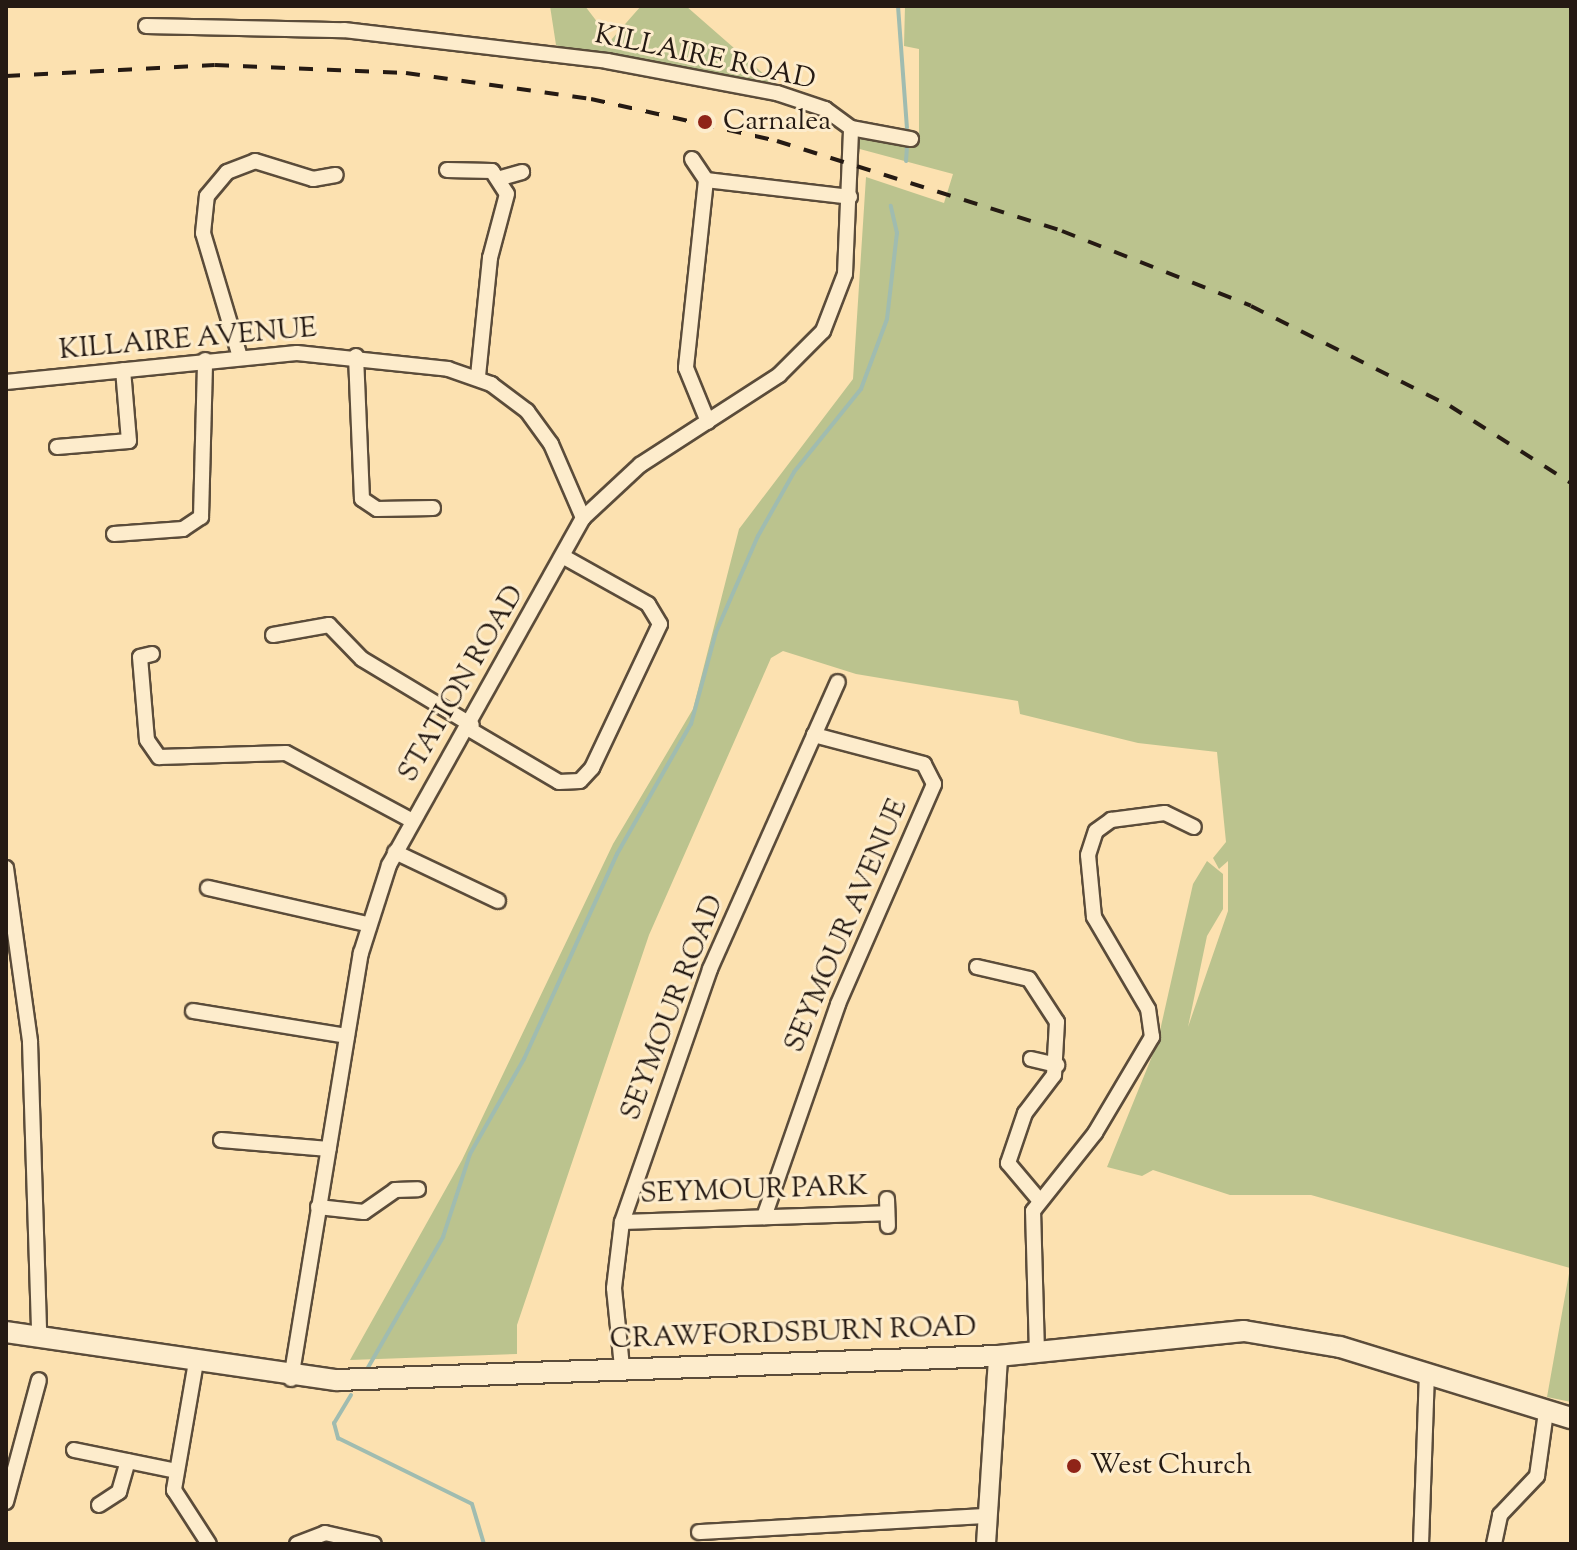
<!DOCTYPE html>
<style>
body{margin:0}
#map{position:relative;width:1577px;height:1550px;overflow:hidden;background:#fce1b0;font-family:"Sorts Mill Goudy",serif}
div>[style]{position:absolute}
.green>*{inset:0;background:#bbc38e}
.stream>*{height:4px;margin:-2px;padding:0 2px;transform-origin:2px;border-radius:2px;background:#a0bcb0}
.roads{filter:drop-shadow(2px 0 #5b4c3a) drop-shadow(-2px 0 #5b4c3a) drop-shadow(0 2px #5b4c3a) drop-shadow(0 -2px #5b4c3a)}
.minor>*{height:14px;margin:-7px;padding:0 7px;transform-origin:7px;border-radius:7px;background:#fdeccc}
.tertiary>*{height:18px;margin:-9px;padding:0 9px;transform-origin:9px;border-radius:9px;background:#fdeccc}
.secondary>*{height:20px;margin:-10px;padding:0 10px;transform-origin:10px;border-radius:10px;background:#fdeccc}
.rail>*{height:4px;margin-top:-2px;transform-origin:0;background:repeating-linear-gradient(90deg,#251a13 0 14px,transparent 0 28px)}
.dots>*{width:22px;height:22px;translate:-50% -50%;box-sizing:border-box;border:4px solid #fdeccc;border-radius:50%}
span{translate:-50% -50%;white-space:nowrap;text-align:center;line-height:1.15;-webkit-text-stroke:6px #fdeccc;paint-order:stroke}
.street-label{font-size:28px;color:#251a13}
.poi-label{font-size:28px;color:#251a13}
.left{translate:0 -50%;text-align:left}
.frame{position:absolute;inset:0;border:8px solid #251a13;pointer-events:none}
</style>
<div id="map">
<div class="green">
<i style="clip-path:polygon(550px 6px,585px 6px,611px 40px,641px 6px,686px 6px,775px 84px,577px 54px,556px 45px)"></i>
<i style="clip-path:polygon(905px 6px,1571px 6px,1571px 1402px,1547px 1397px,1570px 1268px,1311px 1195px,1230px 1195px,1153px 1170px,1142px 1176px,1107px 1167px,1157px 1044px,1193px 884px,1207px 861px,1223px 874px,1223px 909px,1207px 936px,1188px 1027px,1228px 911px,1228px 861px,1219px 869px,1213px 858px,1226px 842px,1217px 752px,1138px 743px,1020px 714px,1018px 701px,856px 674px,783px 651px,771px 658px,649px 935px,517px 1325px,517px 1354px,350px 1360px,462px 1160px,613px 844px,693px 709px,739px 529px,853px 379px,866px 177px,944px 203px,953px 174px,856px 148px,858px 137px,919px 145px,919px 49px,904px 46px)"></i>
</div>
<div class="stream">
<i style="left:898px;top:6px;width:122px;rotate:85.8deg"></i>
<i style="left:906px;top:161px;width:15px;rotate:-86deg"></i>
<i style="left:366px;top:1371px;width:155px;rotate:-60.1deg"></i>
<i style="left:443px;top:1237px;width:87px;rotate:-72deg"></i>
<i style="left:470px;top:1154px;width:109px;rotate:-60.4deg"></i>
<i style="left:524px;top:1059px;width:225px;rotate:-65.6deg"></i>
<i style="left:617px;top:854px;width:150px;rotate:-60.4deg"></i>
<i style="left:691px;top:724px;width:95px;rotate:-74.8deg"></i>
<i style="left:716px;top:632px;width:105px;rotate:-66.4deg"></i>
<i style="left:758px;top:536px;width:73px;rotate:-60.6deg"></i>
<i style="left:794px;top:472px;width:107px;rotate:-51.1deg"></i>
<i style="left:861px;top:389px;width:75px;rotate:-69.6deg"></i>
<i style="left:887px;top:319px;width:87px;rotate:-83.4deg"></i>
<i style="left:897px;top:233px;width:28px;rotate:-103deg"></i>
<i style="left:351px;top:1395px;width:33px;rotate:121deg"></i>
<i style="left:334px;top:1423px;width:16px;rotate:75deg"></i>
<i style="left:338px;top:1438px;width:149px;rotate:26.2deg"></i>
<i style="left:472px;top:1504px;width:42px;rotate:73.3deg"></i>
</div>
<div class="roads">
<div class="minor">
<i style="left:146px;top:26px;width:198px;rotate:1.2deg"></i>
<i style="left:344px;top:30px;width:265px;rotate:6.7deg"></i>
<i style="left:607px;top:61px;width:173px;rotate:10.7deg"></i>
<i style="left:777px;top:93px;width:51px;rotate:18.4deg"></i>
<i style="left:825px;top:109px;width:32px;rotate:36deg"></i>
<i style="left:851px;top:128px;width:61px;rotate:10.4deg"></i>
<i style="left:692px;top:159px;width:25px;rotate:56deg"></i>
<i style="left:706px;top:180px;width:145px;rotate:6.7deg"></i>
<i style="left:447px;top:170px;width:45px;rotate:1.3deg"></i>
<i style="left:492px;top:171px;width:27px;rotate:57deg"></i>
<i style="left:507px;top:194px;width:66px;rotate:104.9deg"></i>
<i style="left:490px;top:258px;width:120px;rotate:95.8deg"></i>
<i style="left:501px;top:178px;width:22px;rotate:-16deg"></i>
<i style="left:706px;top:180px;width:189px;rotate:96.1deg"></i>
<i style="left:686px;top:368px;width:58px;rotate:67.8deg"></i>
<i style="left:356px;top:356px;width:143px;rotate:87.6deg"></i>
<i style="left:362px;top:499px;width:18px;rotate:34deg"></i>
<i style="left:377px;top:509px;width:56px;rotate:-1deg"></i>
<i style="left:240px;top:357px;width:129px;rotate:-106.6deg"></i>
<i style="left:203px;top:233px;width:37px;rotate:-84deg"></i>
<i style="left:207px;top:196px;width:31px;rotate:-50deg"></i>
<i style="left:227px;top:172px;width:30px;rotate:-21deg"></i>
<i style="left:255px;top:161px;width:61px;rotate:17.2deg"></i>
<i style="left:313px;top:179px;width:23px;rotate:-10deg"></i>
<i style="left:6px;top:382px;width:292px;rotate:-5.7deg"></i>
<i style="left:297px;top:353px;width:152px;rotate:6deg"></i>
<i style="left:448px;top:369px;width:46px;rotate:19.2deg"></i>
<i style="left:491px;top:384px;width:45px;rotate:36.9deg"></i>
<i style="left:527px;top:411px;width:41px;rotate:54deg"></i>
<i style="left:551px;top:444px;width:81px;rotate:66.6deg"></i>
<i style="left:57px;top:447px;width:72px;rotate:-4.8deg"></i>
<i style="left:129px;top:441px;width:71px;rotate:-94.8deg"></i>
<i style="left:114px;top:534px;width:69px;rotate:-4.1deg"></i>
<i style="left:183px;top:529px;width:22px;rotate:-34deg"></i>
<i style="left:201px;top:517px;width:157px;rotate:-88.5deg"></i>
<i style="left:273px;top:635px;width:57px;rotate:-10.1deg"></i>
<i style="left:329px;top:625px;width:47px;rotate:45.9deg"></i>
<i style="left:362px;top:659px;width:128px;rotate:31deg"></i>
<i style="left:152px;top:654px;width:12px;rotate:166deg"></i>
<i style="left:140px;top:657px;width:83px;rotate:85.2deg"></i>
<i style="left:147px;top:740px;width:21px;rotate:55deg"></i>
<i style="left:159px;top:757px;width:127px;rotate:-1.8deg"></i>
<i style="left:286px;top:753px;width:144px;rotate:28.2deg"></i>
<i style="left:469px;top:729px;width:104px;rotate:30.5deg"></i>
<i style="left:559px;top:782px;width:21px;rotate:-3deg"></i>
<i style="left:580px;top:781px;width:18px;rotate:-47deg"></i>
<i style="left:592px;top:768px;width:159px;rotate:-64.7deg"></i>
<i style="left:660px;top:624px;width:23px;rotate:-121deg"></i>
<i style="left:648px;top:604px;width:96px;rotate:-150.8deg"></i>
<i style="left:395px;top:852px;width:114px;rotate:25.4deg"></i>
<i style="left:6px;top:868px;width:176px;rotate:82.1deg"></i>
<i style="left:30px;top:1042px;width:294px;rotate:88.2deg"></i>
<i style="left:208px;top:888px;width:163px;rotate:12.8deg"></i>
<i style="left:977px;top:967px;width:53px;rotate:13deg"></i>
<i style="left:1029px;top:979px;width:51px;rotate:56.9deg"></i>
<i style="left:1057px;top:1022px;width:53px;rotate:93.2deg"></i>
<i style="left:1054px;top:1075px;width:48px;rotate:127.3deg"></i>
<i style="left:1025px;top:1113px;width:53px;rotate:108.8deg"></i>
<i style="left:1008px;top:1163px;width:50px;rotate:49.9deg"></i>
<i style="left:193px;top:1011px;width:156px;rotate:9.2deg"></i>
<i style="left:1031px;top:1059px;width:27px;rotate:13deg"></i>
<i style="left:221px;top:1140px;width:108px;rotate:4.8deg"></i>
<i style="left:887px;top:1199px;width:27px;rotate:88deg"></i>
<i style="left:318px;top:1207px;width:46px;rotate:6.2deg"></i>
<i style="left:364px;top:1212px;width:38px;rotate:-35deg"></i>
<i style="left:395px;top:1190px;width:23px;rotate:-2deg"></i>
<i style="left:764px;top:1217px;width:225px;rotate:-70.8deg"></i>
<i style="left:838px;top:1004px;width:240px;rotate:-66.4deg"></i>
<i style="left:934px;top:784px;width:22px;rotate:-117deg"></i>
<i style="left:924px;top:764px;width:114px;rotate:-165.2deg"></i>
<i style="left:622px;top:1222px;width:265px;rotate:-1.9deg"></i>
<i style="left:1037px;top:1353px;width:142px;rotate:-91.6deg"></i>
<i style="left:1033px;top:1211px;width:100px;rotate:-51.5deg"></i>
<i style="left:1095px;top:1133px;width:112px;rotate:-59.3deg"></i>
<i style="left:1152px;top:1037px;width:28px;rotate:-98deg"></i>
<i style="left:1148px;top:1009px;width:107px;rotate:-120.4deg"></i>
<i style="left:1094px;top:917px;width:62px;rotate:-95.5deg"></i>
<i style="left:1088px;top:855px;width:25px;rotate:-72deg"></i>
<i style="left:1096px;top:831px;width:19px;rotate:-36deg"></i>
<i style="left:1111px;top:820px;width:54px;rotate:-7.4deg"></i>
<i style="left:1165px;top:813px;width:32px;rotate:26deg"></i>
<i style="left:196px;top:1362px;width:130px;rotate:99.8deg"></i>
<i style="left:174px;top:1490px;width:64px;rotate:57.1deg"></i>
<i style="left:622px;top:1367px;width:79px;rotate:-95.8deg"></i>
<i style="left:614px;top:1288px;width:66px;rotate:-83.1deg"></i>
<i style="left:622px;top:1222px;width:268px;rotate:-70.8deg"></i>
<i style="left:710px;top:969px;width:314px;rotate:-66deg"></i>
<i style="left:291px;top:1379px;width:432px;rotate:-80.7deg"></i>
<i style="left:361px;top:953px;width:92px;rotate:-72.3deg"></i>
<i style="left:389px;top:865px;width:398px;rotate:-60.8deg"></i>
<i style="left:583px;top:518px;width:78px;rotate:-42.9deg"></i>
<i style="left:640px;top:465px;width:166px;rotate:-32.9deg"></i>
<i style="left:779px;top:375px;width:62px;rotate:-45deg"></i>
<i style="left:823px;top:331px;width:61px;rotate:-68.9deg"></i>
<i style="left:845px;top:274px;width:146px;rotate:-87.6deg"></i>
<i style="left:74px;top:1450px;width:104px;rotate:11.6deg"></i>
<i style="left:6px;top:1502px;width:126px;rotate:-74.9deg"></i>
<i style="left:99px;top:1505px;width:24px;rotate:-33deg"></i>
<i style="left:119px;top:1492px;width:32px;rotate:-74deg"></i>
<i style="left:699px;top:1532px;width:288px;rotate:-3.2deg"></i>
<i style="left:297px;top:1544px;width:30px;rotate:-21deg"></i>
<i style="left:325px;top:1533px;width:50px;rotate:12.7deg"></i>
<i style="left:1421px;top:1544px;width:170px;rotate:-88deg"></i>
<i style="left:1494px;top:1544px;width:30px;rotate:-78deg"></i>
<i style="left:1500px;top:1515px;width:54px;rotate:-46.5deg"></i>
<i style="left:1537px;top:1476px;width:65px;rotate:-82deg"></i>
</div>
<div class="tertiary">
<i style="left:986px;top:1544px;width:188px;rotate:-86.3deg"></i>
</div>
<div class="secondary">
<i style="left:6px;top:1332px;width:334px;rotate:8.3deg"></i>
<i style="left:337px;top:1380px;width:661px;rotate:-2.08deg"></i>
<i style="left:998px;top:1356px;width:247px;rotate:-5.8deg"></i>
<i style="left:1244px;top:1331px;width:97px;rotate:9.5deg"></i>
<i style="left:1340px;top:1347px;width:242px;rotate:17.1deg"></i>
</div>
</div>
<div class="rail">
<i style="left:6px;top:76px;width:209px;rotate:-3deg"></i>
<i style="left:215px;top:65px;width:191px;rotate:2.4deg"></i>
<i style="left:406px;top:73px;width:187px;rotate:8deg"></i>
<i style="left:591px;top:99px;width:191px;rotate:12.7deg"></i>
<i style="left:777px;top:141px;width:299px;rotate:17.5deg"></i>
<i style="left:1062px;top:231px;width:203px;rotate:21.6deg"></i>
<i style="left:1251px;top:306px;width:223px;rotate:26.7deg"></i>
<i style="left:1450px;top:406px;width:143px;rotate:32.5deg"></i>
</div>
<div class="dots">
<i style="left:705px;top:122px;background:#8f2418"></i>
<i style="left:1074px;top:1466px;background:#8f2418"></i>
</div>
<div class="street-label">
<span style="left:705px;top:58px;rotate:12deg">KILLAIRE ROAD</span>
<span style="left:188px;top:340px;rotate:-5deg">KILLAIRE AVENUE</span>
<span style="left:462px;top:684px;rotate:-60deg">STATION ROAD</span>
<span style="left:847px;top:926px;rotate:-67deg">SEYMOUR AVENUE</span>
<span style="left:673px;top:1008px;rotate:-69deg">SEYMOUR ROAD</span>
<span style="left:754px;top:1191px;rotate:-2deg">SEYMOUR PARK</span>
<span style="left:793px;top:1334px;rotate:-2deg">CRAWFORDSBURN ROAD</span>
</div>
<div class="poi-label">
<span class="left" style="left:723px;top:122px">Carnalea</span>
<span class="left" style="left:1090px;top:1466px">West Church</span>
</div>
<div class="frame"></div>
</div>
